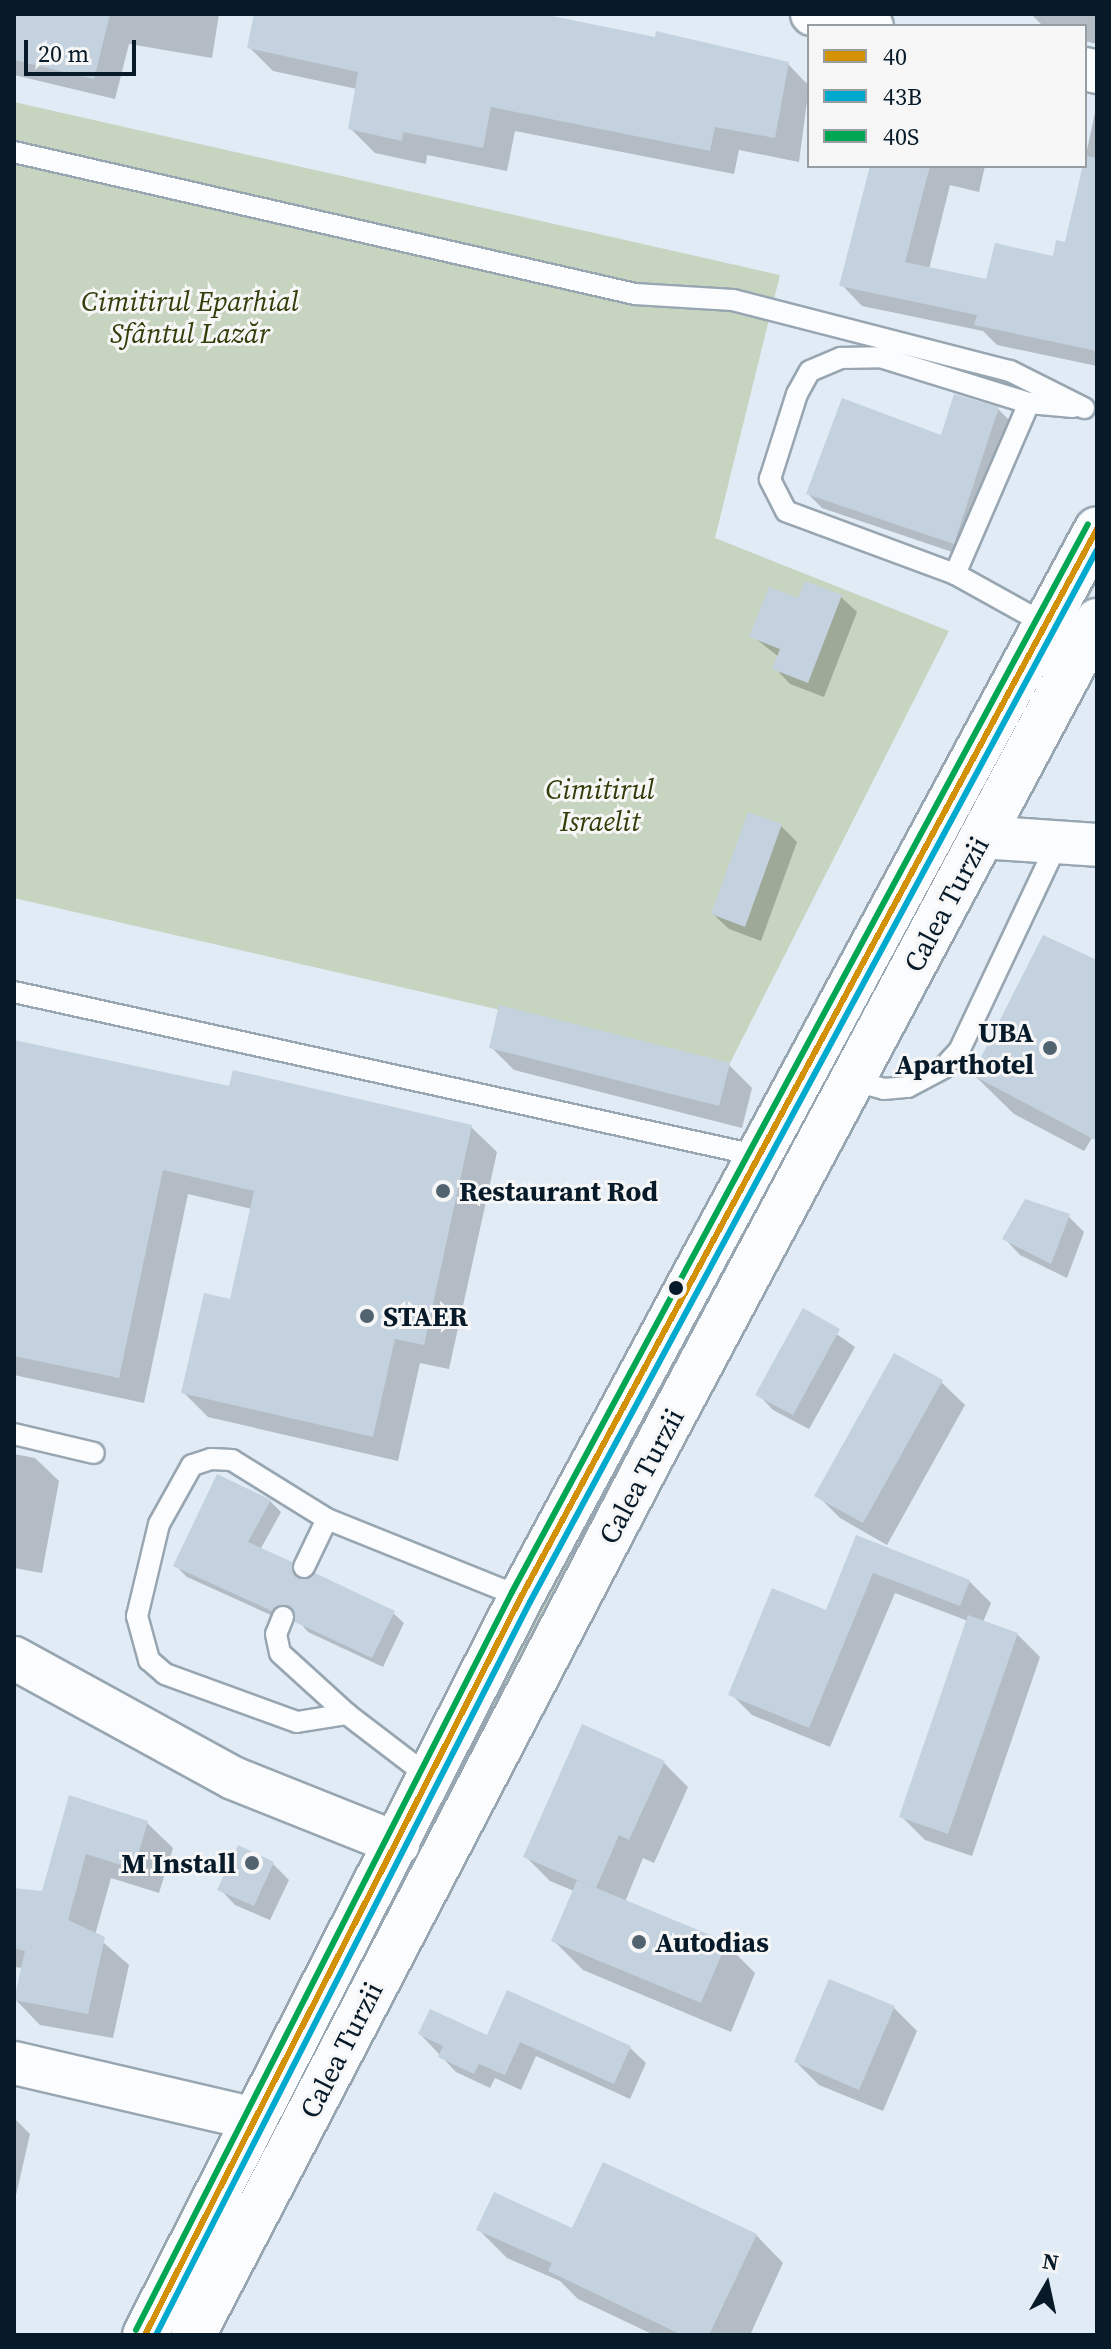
<!DOCTYPE html>
<meta charset="utf-8">
<style>
body{margin:0}
#map{position:relative;width:1111px;height:2349px;overflow:hidden;background:#e0ebf5;font-family:"Source Serif 4",serif}
div>[style]{position:absolute}
.green>*{inset:0;background:#c7d4bf}
.shadow>*{inset:0;background:#0003}
.building>*{inset:0;background:#c3d2de}
.roads{filter:drop-shadow(2px 0 #97a6b1) drop-shadow(-2px 0 #97a6b1) drop-shadow(0 2px #97a6b1) drop-shadow(0 -2px #97a6b1)}
.service>*{height:20px;margin:-10px;padding:0 10px;transform-origin:10px;border-radius:10px;background:#fafcfe}
.minor>*{height:42px;margin:-21px;padding:0 21px;transform-origin:21px;border-radius:21px;background:#fafcfe}
.primary>*{height:44px;margin:-22px;padding:0 22px;transform-origin:22px;border-radius:22px;background:#fafcfe}
.bus-1>*{height:6px;margin:-3px;padding:0 3px;transform-origin:3px;border-radius:3px;background:#d39106}
.bus-2>*{height:6px;margin:-3px;padding:0 3px;transform-origin:3px;border-radius:3px;background:#00a9ce}
.bus-3>*{height:6px;margin:-3px;padding:0 3px;transform-origin:3px;border-radius:3px;background:#00a651}
.dots>*{width:22px;height:22px;translate:-50% -50%;box-sizing:border-box;border:4px solid #f6f6f6;border-radius:50%}
span{translate:-50% -50%;white-space:nowrap;text-align:center;line-height:1.15;-webkit-text-stroke:6px #f6f6f6;paint-order:stroke}
.park-label{font-size:28px;color:#313e09;font-style:italic}
.street-label{font-size:28px;color:#061a29}
.poi-label{font-size:28px;color:#061a29;font-weight:700}
.right{translate:-100% -50%;text-align:right}
.left{translate:0 -50%;text-align:left}
.frame{position:absolute;inset:0;border:16px solid #061a29;pointer-events:none}
.legend{position:absolute;left:807px;top:24px;width:280px;height:144px;box-sizing:border-box;background:#f6f6f6;border:2px solid #969ea4;margin:0;padding:10px 14px;list-style:none;font-size:24px;color:#061a29}
.legend li{display:flex;align-items:center;gap:16px;height:40px}
.legend b{width:40px;border:2px solid #969ea4}
.north{position:absolute;left:1007px;top:2245px;width:80px;height:80px;-webkit-text-stroke:6px #f6f6f6;paint-order:stroke;rotate:9deg;font-size:22px;font-weight:700;line-height:32px;text-align:center;color:#061a29}
.north::after{content:'';display:block;margin:auto;width:28px;height:36px;background:#061a29;clip-path:polygon(50% 0,100% 100%,50% 72%,0 100%)}
.scale{position:absolute;left:24px;top:40px;width:112px;height:36px;box-sizing:border-box;border:4px solid #061a29;border-top:0;padding-left:10px;font-size:24px;line-height:28px;white-space:nowrap;color:#061a29;-webkit-text-stroke:6px #f6f6f6;paint-order:stroke}
</style>
<div id="map">
<div class="green">
<i style="clip-path:polygon(14px 102px,780px 275px,715px 538px,949px 631px,730px 1063px,14px 898px)"></i>
<i style="clip-path:polygon(1097px 564px,1097px 582px,174px 2335px,165px 2335px,614px 1465px)"></i>
</div>
<div class="shadow">
<i style="clip-path:polygon(14px 14px,219px 14px,212px 58px,129px 44px,115px 99px,14px 75px)"></i>
<i style="clip-path:polygon(256px 14px,515px 14px,788px 64px,809px 86px,799px 162px,739px 150px,734px 174px,515px 131px,507px 171px,427px 155px,426px 164px,375px 153px,350px 128px,357px 89px,273px 71px,249px 47px)"></i>
<i style="clip-path:polygon(1031px 14px,1097px 14px,1097px 44px,1085px 41px,1085px 26px,1043px 26px)"></i>
<i style="clip-path:polygon(1097px 103px,1097px 366px,997px 345px,983px 331px,862px 306px,842px 285px,872px 166px,985px 166px,979px 192px,950px 185px,929px 269px,987px 282px,1055px 258px,1067px 244px)"></i>
<i style="clip-path:polygon(998px 409px,1012px 423px,967px 557px,822px 508px,808px 494px)"></i>
<i style="clip-path:polygon(841px 597px,857px 612px,824px 697px,790px 684px,775px 668px,779px 657px,752px 636px,799px 601px)"></i>
<i style="clip-path:polygon(781px 826px,797px 842px,761px 941px,729px 929px,713px 914px)"></i>
<i style="clip-path:polygon(1097px 962px,1097px 1130px,1084px 1151px,1014px 1114px,974px 1075px)"></i>
<i style="clip-path:polygon(14px 1042px,231px 1088px,471px 1127px,497px 1152px,449px 1369px,420px 1363px,398px 1461px,208px 1417px,183px 1392px,232px 1301px,252px 1209px,188px 1194px,144px 1403px,14px 1375px)"></i>
<i style="clip-path:polygon(491px 1047px,729px 1065px,752px 1088px,742px 1128px,514px 1070px)"></i>
<i style="clip-path:polygon(1068px 1216px,1084px 1232px,1067px 1278px,1020px 1255px,1005px 1239px)"></i>
<i style="clip-path:polygon(804px 1311px,855px 1347px,809px 1429px,773px 1410px,758px 1394px)"></i>
<i style="clip-path:polygon(941px 1382px,965px 1405px,887px 1545px,840px 1518px,817px 1495px)"></i>
<i style="clip-path:polygon(14px 1454px,35px 1458px,59px 1481px,42px 1573px,14px 1568px)"></i>
<i style="clip-path:polygon(270px 1501px,281px 1512px,260px 1550px,291px 1564px,303px 1579px,393px 1613px,404px 1623px,383px 1667px,308px 1632px,295px 1617px,284px 1621px,187px 1577px,176px 1566px)"></i>
<i style="clip-path:polygon(857px 1538px,969px 1581px,991px 1603px,983px 1622px,1017px 1634px,1040px 1657px,972px 1856px,925px 1840px,902px 1817px,968px 1621px,895px 1593px,830px 1747px,752px 1715px,731px 1694px,827px 1612px)"></i>
<i style="clip-path:polygon(664px 1763px,688px 1787px,654px 1863px,643px 1858px,625px 1902px,726px 1944px,755px 1973px,731px 2032px,583px 1970px,554px 1941px,574px 1891px,550px 1881px,526px 1857px)"></i>
<i style="clip-path:polygon(70px 1798px,147px 1823px,173px 1848px,159px 1893px,111px 1878px,95px 1935px,129px 1965px,113px 2038px,40px 2025px,15px 1999px,23px 1968px,14px 1967px,14px 1891px,44px 1893px)"></i>
<i style="clip-path:polygon(273px 1864px,289px 1880px,270px 1920px,235px 1905px,220px 1889px)"></i>
<i style="clip-path:polygon(894px 2008px,917px 2031px,883px 2111px,819px 2085px,796px 2062px)"></i>
<i style="clip-path:polygon(420px 2034px,630px 2048px,646px 2063px,630px 2099px,536px 2056px,521px 2090px,495px 2078px,490px 2088px,456px 2072px)"></i>
<i style="clip-path:polygon(14px 2118px,30px 2134px,14px 2204px)"></i>
<i style="clip-path:polygon(479px 2230px,756px 2235px,783px 2263px,750px 2335px,654px 2335px,578px 2299px,560px 2281px,507px 2258px)"></i>
</div>
<div class="building">
<i style="clip-path:polygon(14px 14px,110px 14px,94px 79px,14px 60px)"></i>
<i style="clip-path:polygon(254px 14px,542px 14px,655px 37px,656px 31px,789px 62px,775px 138px,715px 127px,710px 151px,491px 107px,483px 148px,403px 132px,402px 141px,348px 129px,358px 72px,247px 48px)"></i>
<i style="clip-path:polygon(1085px 156px,1097px 158px,1097px 351px,974px 325px,977px 315px,839px 286px,870px 166px,930px 166px,905px 262px,986px 279px,995px 243px,1053px 256px,1056px 240px,1065px 242px)"></i>
<i style="clip-path:polygon(954px 394px,999px 407px,954px 544px,806px 494px,842px 398px,941px 435px)"></i>
<i style="clip-path:polygon(805px 581px,842px 595px,808px 683px,772px 669px,780px 649px,749px 637px,769px 587px,798px 598px)"></i>
<i style="clip-path:polygon(748px 812px,782px 824px,745px 927px,711px 914px)"></i>
<i style="clip-path:polygon(1043px 935px,1097px 960px,1097px 1141px,972px 1075px)"></i>
<i style="clip-path:polygon(499px 1005px,730px 1063px,719px 1106px,489px 1048px)"></i>
<i style="clip-path:polygon(14px 1040px,229px 1086px,233px 1070px,472px 1125px,424px 1345px,395px 1339px,373px 1437px,181px 1393px,204px 1293px,230px 1299px,254px 1191px,163px 1170px,119px 1378px,14px 1356px)"></i>
<i style="clip-path:polygon(1025px 1199px,1070px 1214px,1051px 1264px,1002px 1239px)"></i>
<i style="clip-path:polygon(803px 1308px,840px 1329px,793px 1415px,755px 1395px)"></i>
<i style="clip-path:polygon(894px 1353px,943px 1380px,863px 1523px,814px 1496px)"></i>
<i style="clip-path:polygon(217px 1474px,271px 1500px,248px 1542px,292px 1562px,298px 1578px,315px 1573px,395px 1611px,372px 1658px,295px 1622px,289px 1605px,272px 1611px,173px 1566px)"></i>
<i style="clip-path:polygon(856px 1535px,970px 1580px,960px 1606px,873px 1573px,809px 1728px,728px 1695px,772px 1588px,826px 1610px)"></i>
<i style="clip-path:polygon(968px 1615px,1018px 1633px,948px 1834px,899px 1817px)"></i>
<i style="clip-path:polygon(582px 1724px,665px 1761px,629px 1840px,619px 1835px,596px 1888px,523px 1857px)"></i>
<i style="clip-path:polygon(69px 1795px,148px 1821px,134px 1869px,86px 1854px,68px 1920px,105px 1937px,88px 2014px,14px 2000px,25px 1951px,14px 1948px,14px 1888px,42px 1891px)"></i>
<i style="clip-path:polygon(238px 1845px,274px 1862px,254px 1906px,217px 1890px)"></i>
<i style="clip-path:polygon(577px 1880px,727px 1942px,701px 2003px,551px 1941px)"></i>
<i style="clip-path:polygon(829px 1979px,895px 2006px,859px 2090px,794px 2062px)"></i>
<i style="clip-path:polygon(507px 1990px,631px 2046px,614px 2084px,520px 2042px,505px 2075px,479px 2064px,474px 2074px,438px 2057px,443px 2046px,418px 2034px,430px 2009px,487px 2035px)"></i>
<i style="clip-path:polygon(603px 2162px,757px 2234px,709px 2335px,682px 2335px,548px 2271px,552px 2263px,476px 2230px,494px 2192px,572px 2228px)"></i>
</div>
<div class="roads">
<div class="service">
<i style="left:14px;top:152px;width:637px;rotate:12.88deg"></i>
<i style="left:635px;top:294px;width:98px;rotate:3.5deg"></i>
<i style="left:733px;top:300px;width:286px;rotate:14.4deg"></i>
<i style="left:1010px;top:371px;width:83px;rotate:26.6deg"></i>
<i style="left:955px;top:574px;width:180px;rotate:-159.6deg"></i>
<i style="left:786px;top:511px;width:36px;rotate:-117deg"></i>
<i style="left:770px;top:479px;width:89px;rotate:-72.4deg"></i>
<i style="left:797px;top:394px;width:26px;rotate:-61deg"></i>
<i style="left:810px;top:371px;width:34px;rotate:-23deg"></i>
<i style="left:841px;top:358px;width:39px;rotate:-1deg"></i>
<i style="left:880px;top:357px;width:156px;rotate:17.2deg"></i>
<i style="left:1047px;top:625px;width:105px;rotate:-151deg"></i>
<i style="left:955px;top:574px;width:186px;rotate:-66.6deg"></i>
<i style="left:1029px;top:403px;width:44px;rotate:5.2deg"></i>
<i style="left:14px;top:992px;width:764px;rotate:12.4deg"></i>
<i style="left:851px;top:1080px;width:34px;rotate:15deg"></i>
<i style="left:884px;top:1089px;width:24px;rotate:-5deg"></i>
<i style="left:908px;top:1087px;width:40px;rotate:-28deg"></i>
<i style="left:943px;top:1068px;width:23px;rotate:-47deg"></i>
<i style="left:959px;top:1051px;width:229px;rotate:-64.7deg"></i>
<i style="left:14px;top:1434px;width:82px;rotate:13.4deg"></i>
<i style="left:327px;top:1519px;width:112px;rotate:-148.2deg"></i>
<i style="left:232px;top:1460px;width:21px;rotate:-177deg"></i>
<i style="left:211px;top:1459px;width:20px;rotate:162deg"></i>
<i style="left:192px;top:1465px;width:68px;rotate:119.2deg"></i>
<i style="left:159px;top:1524px;width:95px;rotate:103.4deg"></i>
<i style="left:137px;top:1616px;width:46px;rotate:74.7deg"></i>
<i style="left:149px;top:1660px;width:21px;rotate:41deg"></i>
<i style="left:165px;top:1674px;width:140px;rotate:20deg"></i>
<i style="left:297px;top:1722px;width:51px;rotate:-9.1deg"></i>
<i style="left:304px;top:1567px;width:53px;rotate:-64.4deg"></i>
<i style="left:327px;top:1519px;width:209px;rotate:21.9deg"></i>
<i style="left:283px;top:1617px;width:18px;rotate:112deg"></i>
<i style="left:276px;top:1634px;width:19px;rotate:78deg"></i>
<i style="left:280px;top:1653px;width:91px;rotate:42.3deg"></i>
<i style="left:347px;top:1714px;width:107px;rotate:37.4deg"></i>
</div>
<div class="minor">
<i style="left:812px;top:14px;width:61px;rotate:11.3deg"></i>
<i style="left:1085px;top:69px;width:12px;rotate:14deg"></i>
<i style="left:981px;top:837px;width:116px;rotate:3.9deg"></i>
<i style="left:14px;top:1658px;width:250px;rotate:28.7deg"></i>
<i style="left:233px;top:1778px;width:178px;rotate:21.8deg"></i>
<i style="left:14px;top:2063px;width:246px;rotate:13.1deg"></i>
</div>
<div class="primary">
<i style="left:145px;top:2335px;width:828px;rotate:-63deg"></i>
<i style="left:521px;top:1597px;width:1213px;rotate:-61.66deg"></i>
<i style="left:193px;top:2335px;width:988px;rotate:-62.45deg"></i>
<i style="left:650px;top:1459px;width:950px;rotate:-61.92deg"></i>
</div>
</div>
<div class="bus-1">
<i style="left:145px;top:2335px;width:828px;rotate:-63deg"></i>
<i style="left:521px;top:1597px;width:1213px;rotate:-61.66deg"></i>
</div>
<div class="bus-2">
<i style="left:156px;top:2335px;width:823px;rotate:-62.97deg"></i>
<i style="left:530px;top:1602px;width:1195px;rotate:-61.68deg"></i>
</div>
<div class="bus-3">
<i style="left:136px;top:2330px;width:828px;rotate:-63deg"></i>
<i style="left:512px;top:1592px;width:1213px;rotate:-61.66deg"></i>
</div>
<div class="dots">
<i style="left:1050px;top:1048px;background:#526370"></i>
<i style="left:443px;top:1191px;background:#526370"></i>
<i style="left:676px;top:1288px;background:#061a29"></i>
<i style="left:367px;top:1316px;background:#526370"></i>
<i style="left:252px;top:1863px;background:#526370"></i>
<i style="left:639px;top:1942px;background:#526370"></i>
</div>
<div class="park-label">
<span style="left:190px;top:317px">Cimitirul Eparhial<br>Sfântul Lazăr</span>
<span style="left:600px;top:805px">Cimitirul<br>Israelit</span>
</div>
<div class="street-label">
<span style="left:946px;top:904px;rotate:-62deg">Calea Turzii</span>
<span style="left:641px;top:1476px;rotate:-62deg">Calea Turzii</span>
<span style="left:341px;top:2050px;rotate:-63deg">Calea Turzii</span>
</div>
<div class="poi-label">
<span class="right" style="left:1034px;top:1048px">UBA<br>Aparthotel</span>
<span class="left" style="left:459px;top:1191px">Restaurant Rod</span>
<span class="left" style="left:383px;top:1316px">STAER</span>
<span class="right" style="left:236px;top:1863px">M Install</span>
<span class="left" style="left:655px;top:1942px">Autodias</span>
</div>
<div class="frame"></div>
<ul class="legend">
<li><b style="height:10px;background:#d39106"></b>40</li>
<li><b style="height:10px;background:#00a9ce"></b>43B</li>
<li><b style="height:10px;background:#00a651"></b>40S</li>
</ul>
<div class="north">N</div>
<div class="scale">20 m</div>
</div>
